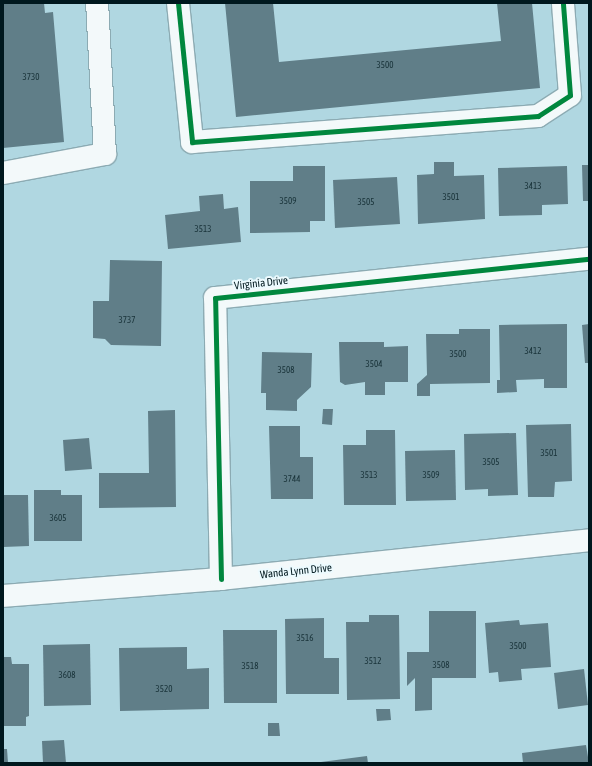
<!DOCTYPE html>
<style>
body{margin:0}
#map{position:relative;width:592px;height:766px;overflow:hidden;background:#b0d7e1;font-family:"Asap Condensed",sans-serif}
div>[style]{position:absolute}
.building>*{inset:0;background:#607e88}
.roads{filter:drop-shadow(1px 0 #8cabb3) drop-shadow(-1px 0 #8cabb3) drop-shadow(0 1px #8cabb3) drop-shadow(0 -1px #8cabb3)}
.minor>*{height:22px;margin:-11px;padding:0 11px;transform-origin:11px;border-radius:11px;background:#f3f9fa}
.cycleway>*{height:5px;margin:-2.5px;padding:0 2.5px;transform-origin:2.5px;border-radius:2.5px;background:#00873e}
span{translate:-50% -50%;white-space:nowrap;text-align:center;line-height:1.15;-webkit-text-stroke:4px #ecfafe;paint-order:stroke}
.number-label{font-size:9px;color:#183238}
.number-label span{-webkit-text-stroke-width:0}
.street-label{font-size:11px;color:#00181e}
.frame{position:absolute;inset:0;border:4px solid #00181e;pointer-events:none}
</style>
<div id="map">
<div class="building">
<i style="clip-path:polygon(3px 3px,44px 3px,45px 13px,53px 12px,64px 142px,3px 148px)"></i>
<i style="clip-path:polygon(225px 3px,273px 3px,279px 62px,501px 41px,497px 3px,532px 3px,540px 88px,236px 117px)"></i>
<i style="clip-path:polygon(434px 162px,454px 162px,454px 176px,484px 175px,485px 219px,418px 224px,417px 175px,434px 174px)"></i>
<i style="clip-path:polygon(582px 165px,589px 165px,589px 201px,583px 201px)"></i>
<i style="clip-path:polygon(293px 166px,325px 166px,325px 221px,310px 221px,310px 232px,250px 233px,250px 181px,293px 181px)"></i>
<i style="clip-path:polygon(567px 166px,568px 204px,542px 205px,542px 215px,499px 216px,498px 168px)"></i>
<i style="clip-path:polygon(397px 177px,400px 224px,335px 228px,333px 180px)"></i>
<i style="clip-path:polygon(223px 194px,224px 209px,238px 207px,241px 242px,168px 249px,165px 215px,200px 211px,199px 196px)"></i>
<i style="clip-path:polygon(110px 260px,162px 261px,161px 346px,111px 345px,105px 339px,93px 338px,93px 301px,109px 301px)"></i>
<i style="clip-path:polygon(567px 324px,567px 388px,544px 388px,544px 379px,516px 380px,517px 392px,497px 393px,497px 380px,500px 380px,499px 325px)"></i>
<i style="clip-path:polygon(589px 324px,589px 363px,585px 363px,582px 325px)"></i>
<i style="clip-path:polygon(459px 329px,490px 329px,490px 383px,430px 384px,430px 396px,417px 396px,417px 384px,427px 375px,426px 334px,459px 334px)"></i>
<i style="clip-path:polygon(339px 342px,384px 342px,384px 347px,408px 346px,408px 382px,385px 382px,385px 395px,365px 395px,365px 382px,345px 385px,340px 382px)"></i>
<i style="clip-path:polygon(262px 352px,312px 353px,311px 387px,297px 400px,297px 411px,266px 410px,266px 393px,261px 393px)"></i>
<i style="clip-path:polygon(323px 409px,333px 409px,332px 425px,322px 424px)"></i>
<i style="clip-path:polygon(175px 410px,176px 507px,99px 508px,99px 473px,149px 473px,148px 411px)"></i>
<i style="clip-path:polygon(571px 424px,572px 481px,555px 482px,554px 497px,528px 497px,526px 425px)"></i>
<i style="clip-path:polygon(269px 426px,300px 426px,300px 457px,313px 457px,313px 499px,271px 499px)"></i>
<i style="clip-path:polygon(366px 430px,395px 430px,396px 505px,344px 505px,343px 445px,366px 445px)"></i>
<i style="clip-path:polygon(516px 433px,518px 495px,488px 496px,488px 489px,465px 490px,464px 434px)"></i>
<i style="clip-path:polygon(89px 438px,92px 469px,65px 471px,63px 440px)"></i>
<i style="clip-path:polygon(455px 450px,456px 500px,406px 501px,405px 451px)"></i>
<i style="clip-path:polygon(34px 490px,61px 490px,61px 495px,82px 495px,82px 541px,34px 541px)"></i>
<i style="clip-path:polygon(3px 495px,28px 495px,29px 546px,3px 547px)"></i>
<i style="clip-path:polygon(429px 611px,476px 611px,476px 678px,432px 678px,432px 710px,415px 711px,415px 678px,407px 686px,407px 652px,429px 652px)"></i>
<i style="clip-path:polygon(369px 615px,399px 615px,400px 699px,347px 700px,346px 622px,369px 622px)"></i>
<i style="clip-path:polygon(324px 618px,324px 658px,339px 658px,339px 694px,286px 694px,285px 619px)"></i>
<i style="clip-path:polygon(519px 620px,520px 625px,548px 623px,551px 667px,521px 669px,522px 680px,499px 682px,498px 672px,489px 673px,485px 623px)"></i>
<i style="clip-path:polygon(223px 630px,277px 630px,277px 703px,224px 703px)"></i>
<i style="clip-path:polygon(90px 644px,91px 705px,44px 706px,43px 645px)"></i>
<i style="clip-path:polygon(187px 647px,187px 669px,209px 668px,209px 709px,120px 711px,119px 648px)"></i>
<i style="clip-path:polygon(3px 657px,11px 657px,12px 664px,29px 664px,29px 716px,26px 717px,26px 726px,4px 726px)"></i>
<i style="clip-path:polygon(584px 669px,588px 705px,558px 709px,554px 673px)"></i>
<i style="clip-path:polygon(376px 709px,390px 709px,391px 720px,377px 721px)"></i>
<i style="clip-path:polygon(268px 723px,279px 723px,280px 736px,268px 736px)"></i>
<i style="clip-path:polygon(64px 740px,66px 763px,43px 763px,42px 741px)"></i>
<i style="clip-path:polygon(586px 745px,589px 763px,523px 763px,522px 753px)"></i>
<i style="clip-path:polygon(3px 749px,7px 749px,8px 763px,3px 763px)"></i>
<i style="clip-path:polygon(367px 756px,368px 763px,321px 763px,321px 762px)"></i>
</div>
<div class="roads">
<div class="minor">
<i style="left:178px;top:3px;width:140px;rotate:84.2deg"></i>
<i style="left:192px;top:142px;width:347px;rotate:-4.3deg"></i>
<i style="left:538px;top:116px;width:38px;rotate:-33deg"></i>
<i style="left:570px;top:95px;width:92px;rotate:-94.4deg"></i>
<i style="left:3px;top:173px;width:104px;rotate:-10.6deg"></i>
<i style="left:105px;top:154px;width:151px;rotate:-93deg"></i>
<i style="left:221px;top:579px;width:281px;rotate:-91.2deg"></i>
<i style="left:215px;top:298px;width:376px;rotate:-6deg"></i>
<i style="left:3px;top:596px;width:219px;rotate:-4.5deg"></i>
<i style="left:221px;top:579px;width:370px;rotate:-6deg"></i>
</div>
</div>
<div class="cycleway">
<i style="left:178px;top:3px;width:140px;rotate:84.2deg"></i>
<i style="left:192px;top:142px;width:347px;rotate:-4.3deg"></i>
<i style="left:538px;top:116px;width:38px;rotate:-33deg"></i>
<i style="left:570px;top:95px;width:92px;rotate:-94.4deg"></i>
<i style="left:221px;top:579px;width:281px;rotate:-91.2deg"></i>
<i style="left:215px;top:298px;width:376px;rotate:-6deg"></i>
</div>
<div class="number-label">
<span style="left:385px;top:65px">3500</span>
<span style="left:31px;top:77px">3730</span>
<span style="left:533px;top:186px">3413</span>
<span style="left:451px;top:197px">3501</span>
<span style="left:288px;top:201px">3509</span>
<span style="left:366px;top:202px">3505</span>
<span style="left:203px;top:229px">3513</span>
<span style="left:127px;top:320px">3737</span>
<span style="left:533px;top:351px">3412</span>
<span style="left:458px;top:354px">3500</span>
<span style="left:374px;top:364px">3504</span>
<span style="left:286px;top:370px">3508</span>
<span style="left:549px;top:453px">3501</span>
<span style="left:491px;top:462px">3505</span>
<span style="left:369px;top:475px">3513</span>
<span style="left:431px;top:475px">3509</span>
<span style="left:292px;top:479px">3744</span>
<span style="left:58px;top:518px">3605</span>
<span style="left:305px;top:638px">3516</span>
<span style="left:518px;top:646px">3500</span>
<span style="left:373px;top:661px">3512</span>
<span style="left:441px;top:665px">3508</span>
<span style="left:250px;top:666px">3518</span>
<span style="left:67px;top:675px">3608</span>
<span style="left:164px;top:689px">3520</span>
</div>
<div class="street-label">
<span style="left:261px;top:283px;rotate:-6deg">Virginia Drive</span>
<span style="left:296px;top:571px;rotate:-6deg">Wanda Lynn Drive</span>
</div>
<div class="frame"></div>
</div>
